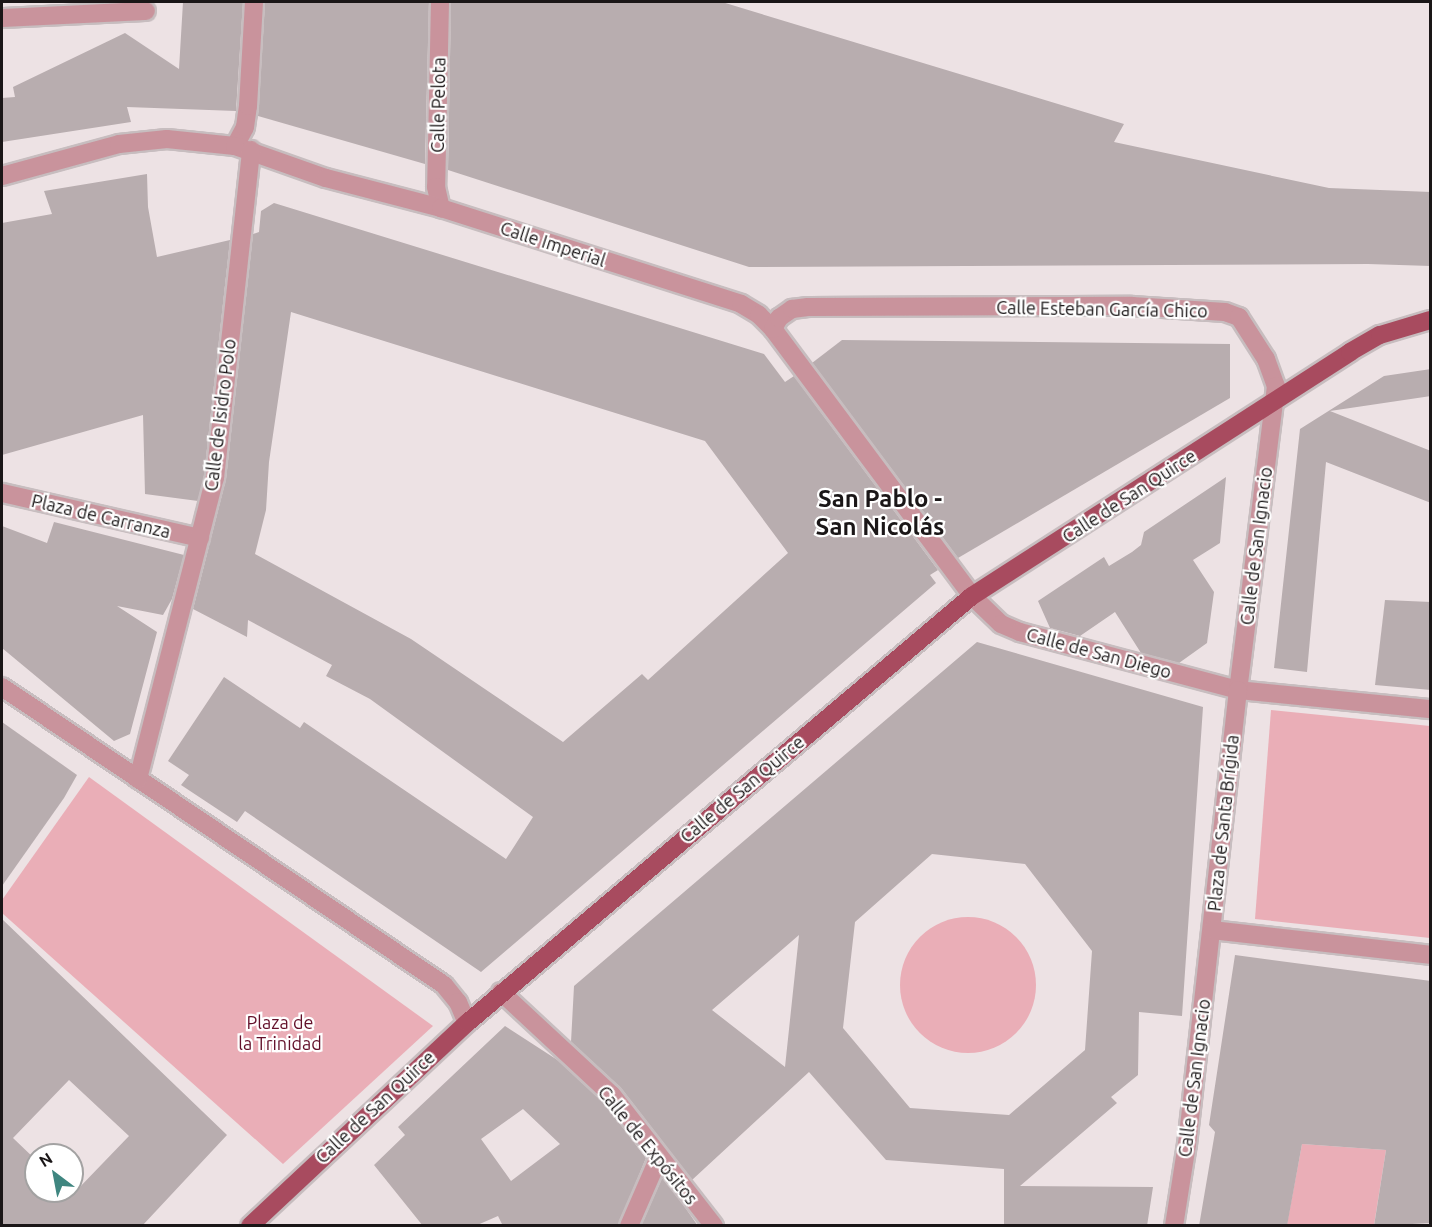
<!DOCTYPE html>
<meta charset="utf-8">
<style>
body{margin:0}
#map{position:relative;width:1432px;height:1227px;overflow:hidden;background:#ede2e4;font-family:Ubuntu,sans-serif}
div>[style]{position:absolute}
.green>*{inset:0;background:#eaaeb7}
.round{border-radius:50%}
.building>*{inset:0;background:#b8adaf}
.roads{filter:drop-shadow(2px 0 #c7bdbf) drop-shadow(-2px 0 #c7bdbf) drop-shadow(0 2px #c7bdbf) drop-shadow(0 -2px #c7bdbf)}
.minor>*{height:18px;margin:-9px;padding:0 9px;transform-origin:9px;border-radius:9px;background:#c9939c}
.major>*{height:18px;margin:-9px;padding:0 9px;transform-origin:9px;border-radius:9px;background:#a84b5f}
span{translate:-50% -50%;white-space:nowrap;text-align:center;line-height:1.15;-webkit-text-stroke:4.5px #fff;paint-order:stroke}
.street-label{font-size:18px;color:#1a1617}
.park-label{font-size:18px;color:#63102a}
.district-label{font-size:24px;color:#1a1617;font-weight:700}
.frame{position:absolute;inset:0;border:3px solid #1a1617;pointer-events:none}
.north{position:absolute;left:24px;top:1143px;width:60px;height:60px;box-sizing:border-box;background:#fff;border:2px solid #a3a2a2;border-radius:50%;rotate:328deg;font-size:16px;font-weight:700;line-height:24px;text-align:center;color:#1a1617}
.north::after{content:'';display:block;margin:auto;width:21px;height:27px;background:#3f8680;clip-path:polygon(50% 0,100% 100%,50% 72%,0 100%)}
</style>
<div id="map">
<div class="green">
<i style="clip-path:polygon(1271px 710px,1430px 726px,1430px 938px,1255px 919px)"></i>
<i style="clip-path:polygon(89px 777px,433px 1026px,283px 1164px,2px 913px,2px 900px)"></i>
<i class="round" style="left:900px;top:917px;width:136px;height:136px"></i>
<i style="clip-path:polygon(1302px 1144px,1386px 1150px,1374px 1225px,1287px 1224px)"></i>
</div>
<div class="building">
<i style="clip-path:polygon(183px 2px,243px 2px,236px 111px,127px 107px,131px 122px,2px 142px,2px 98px,15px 97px,13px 87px,125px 33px,179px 69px)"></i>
<i style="clip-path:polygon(265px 2px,429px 2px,425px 164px,258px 116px)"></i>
<i style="clip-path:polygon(451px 2px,722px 2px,1124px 124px,1114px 142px,1329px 188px,1431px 192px,1431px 266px,1368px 264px,749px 267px,448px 170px)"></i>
<i style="clip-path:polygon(147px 174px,148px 207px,157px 257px,230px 240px,204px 476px,198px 501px,145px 494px,143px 415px,2px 455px,2px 223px,52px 214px,44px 191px)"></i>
<i style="clip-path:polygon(evenodd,274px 203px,764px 354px,785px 382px,794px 376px,938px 570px,930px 575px,936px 583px,481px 972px,245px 811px,237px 822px,181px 785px,189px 775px,168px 761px,224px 677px,300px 728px,304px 722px,506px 859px,533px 817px,370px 699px,326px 676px,332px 665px,248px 620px,247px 637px,193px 609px,226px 479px,253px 234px,259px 232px,261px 211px,274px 203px,291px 312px,705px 441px,788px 553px,648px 680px,642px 674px,563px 742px,411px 639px,255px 554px,266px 510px,269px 462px,291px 312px)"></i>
<i style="clip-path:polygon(842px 340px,1230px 344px,1230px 398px,958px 558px,812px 363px)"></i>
<i style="clip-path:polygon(1431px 369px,1431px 396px,1330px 411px,1431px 451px,1431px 503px,1326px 462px,1307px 672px,1274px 668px,1300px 429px,1384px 376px)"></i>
<i style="clip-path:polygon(1226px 477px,1220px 543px,1193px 560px,1214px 592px,1207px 643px,1179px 663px,1141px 653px,1115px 612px,1080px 636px,1050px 628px,1038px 601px,1104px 557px,1109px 566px,1132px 552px,1141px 545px,1144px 532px)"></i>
<i style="clip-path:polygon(54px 522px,184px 555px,172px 599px,163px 615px,117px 606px,157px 632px,130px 734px,114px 741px,2px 648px,2px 526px,47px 543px)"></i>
<i style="clip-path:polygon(1385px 600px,1431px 602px,1431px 690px,1375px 685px)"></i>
<i style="clip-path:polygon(evenodd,977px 642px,1203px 707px,1182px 1016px,1139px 1012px,1138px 1075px,1111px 1097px,1117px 1103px,1020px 1186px,1153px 1187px,1147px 1226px,1004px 1226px,1004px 1169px,886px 1160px,809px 1072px,692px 1180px,621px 1088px,571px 1042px,574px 986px,977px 642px,932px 854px,1025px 864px,1092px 951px,1085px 1050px,1009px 1115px,910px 1108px,843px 1028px,855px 922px,932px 854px,977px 642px,799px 935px,785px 1067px,712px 1010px,799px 935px)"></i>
<i style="clip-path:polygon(2px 722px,77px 775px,64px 798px,2px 886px)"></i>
<i style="clip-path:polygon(evenodd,2px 919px,227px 1135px,142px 1226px,2px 1226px,2px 919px,69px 1080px,129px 1136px,76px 1191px,36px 1191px,36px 1160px,13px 1138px,69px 1080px)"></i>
<i style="clip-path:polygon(1235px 955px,1431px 981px,1431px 1223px,1374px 1226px,1386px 1150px,1302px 1144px,1287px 1226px,1199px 1226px,1215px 1132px,1209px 1125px)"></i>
<i style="clip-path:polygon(evenodd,505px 1026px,559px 1061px,604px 1103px,646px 1158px,618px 1226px,503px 1226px,498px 1216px,475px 1226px,423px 1226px,374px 1165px,405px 1135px,398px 1127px,505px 1026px,523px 1109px,560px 1144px,511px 1181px,481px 1139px,523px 1109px)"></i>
<i style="clip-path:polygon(662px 1178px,682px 1203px,698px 1226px,641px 1226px)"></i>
</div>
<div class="roads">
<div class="minor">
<i style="left:440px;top:2px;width:185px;rotate:91.2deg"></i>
<i style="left:436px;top:187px;width:22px;rotate:77deg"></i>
<i style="left:2px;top:18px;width:144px;rotate:-2.8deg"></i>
<i style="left:235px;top:146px;width:21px;rotate:-62deg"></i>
<i style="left:245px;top:127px;width:21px;rotate:-82deg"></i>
<i style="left:248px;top:106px;width:104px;rotate:-86.7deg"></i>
<i style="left:2px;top:176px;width:121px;rotate:-15.3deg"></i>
<i style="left:119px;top:144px;width:48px;rotate:-5.9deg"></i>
<i style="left:167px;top:139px;width:68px;rotate:5.9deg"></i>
<i style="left:235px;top:146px;width:96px;rotate:19.4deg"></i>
<i style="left:326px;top:178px;width:119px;rotate:14.6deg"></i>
<i style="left:441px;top:208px;width:315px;rotate:17.7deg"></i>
<i style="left:741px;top:304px;width:21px;rotate:31deg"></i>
<i style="left:759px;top:315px;width:20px;rotate:45deg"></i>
<i style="left:773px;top:329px;width:333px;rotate:53.3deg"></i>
<i style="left:972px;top:596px;width:40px;rotate:44deg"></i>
<i style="left:1001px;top:624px;width:21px;rotate:23deg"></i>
<i style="left:1020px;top:632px;width:226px;rotate:14.9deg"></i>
<i style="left:1238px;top:690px;width:193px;rotate:5.7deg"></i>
<i style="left:773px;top:329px;width:13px;rotate:-61deg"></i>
<i style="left:779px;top:318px;width:16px;rotate:-35deg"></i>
<i style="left:792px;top:309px;width:16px;rotate:-7deg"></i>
<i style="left:808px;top:307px;width:324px;rotate:-0.2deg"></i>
<i style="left:1132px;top:306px;width:93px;rotate:3.7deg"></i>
<i style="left:1225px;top:312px;width:15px;rotate:20deg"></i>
<i style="left:1239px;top:317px;width:50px;rotate:57.3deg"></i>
<i style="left:1266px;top:359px;width:29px;rotate:70deg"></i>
<i style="left:1276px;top:386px;width:306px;rotate:97.1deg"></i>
<i style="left:1238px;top:690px;width:457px;rotate:96.4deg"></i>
<i style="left:1187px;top:1144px;width:83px;rotate:99deg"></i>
<i style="left:2px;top:493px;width:203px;rotate:12.8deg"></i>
<i style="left:2px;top:687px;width:533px;rotate:33.99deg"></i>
<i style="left:444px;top:985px;width:22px;rotate:51deg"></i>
<i style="left:458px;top:1002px;width:23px;rotate:67deg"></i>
<i style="left:138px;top:779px;width:311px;rotate:-75.7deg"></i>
<i style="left:215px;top:478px;width:330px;rotate:-83.7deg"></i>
<i style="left:1212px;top:930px;width:219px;rotate:6.5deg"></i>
<i style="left:501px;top:992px;width:151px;rotate:42.9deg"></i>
<i style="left:612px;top:1095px;width:166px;rotate:52.1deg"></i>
<i style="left:629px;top:1226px;width:75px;rotate:-66.5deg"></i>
</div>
<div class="major">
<i style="left:250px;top:1226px;width:297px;rotate:-43.1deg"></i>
<i style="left:467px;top:1023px;width:661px;rotate:-40.22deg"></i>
<i style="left:972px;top:596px;width:450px;rotate:-32.8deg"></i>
<i style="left:1350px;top:352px;width:34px;rotate:-30deg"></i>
<i style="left:1380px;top:335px;width:52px;rotate:-16.7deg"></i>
</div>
</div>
<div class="street-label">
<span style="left:438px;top:105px;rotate:-89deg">Calle Pelota</span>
<span style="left:553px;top:244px;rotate:18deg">Calle Imperial</span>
<span style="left:1102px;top:309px;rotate:1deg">Calle Esteban García Chico</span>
<span style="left:220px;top:415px;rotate:-83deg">Calle de Isidro Polo</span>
<span style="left:1129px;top:496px;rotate:-33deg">Calle de San Quirce</span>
<span style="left:101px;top:516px;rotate:13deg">Plaza de Carranza</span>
<span style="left:1256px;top:546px;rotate:-83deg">Calle de San Ignacio</span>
<span style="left:1099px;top:653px;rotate:15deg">Calle de San Diego</span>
<span style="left:742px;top:789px;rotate:-40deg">Calle de San Quirce</span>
<span style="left:1223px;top:823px;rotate:-84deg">Plaza de Santa Brígida</span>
<span style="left:1194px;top:1078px;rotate:-83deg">Calle de San Ignacio</span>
<span style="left:375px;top:1107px;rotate:-43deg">Calle de San Quirce</span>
<span style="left:648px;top:1145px;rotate:51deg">Calle de Expósitos</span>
</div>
<div class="park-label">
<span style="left:280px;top:1033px">Plaza de<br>la Trinidad</span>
</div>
<div class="district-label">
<span style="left:880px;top:513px">San Pablo -<br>San Nicolás</span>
</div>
<div class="frame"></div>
<div class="north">N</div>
</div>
